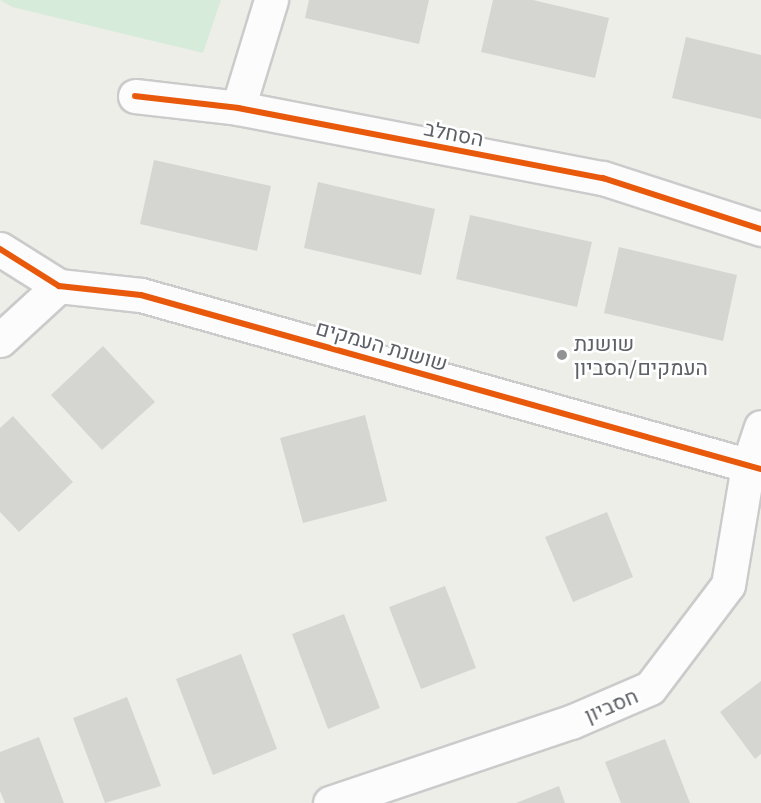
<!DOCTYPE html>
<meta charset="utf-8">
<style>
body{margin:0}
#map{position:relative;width:761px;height:803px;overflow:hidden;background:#eeeee9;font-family:"IBM Plex Sans",Heebo,sans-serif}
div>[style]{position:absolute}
.green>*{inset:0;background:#d7ebda}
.building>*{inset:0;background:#d5d5d2}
.roads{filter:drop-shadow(2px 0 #cbcbcb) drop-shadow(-2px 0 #cbcbcb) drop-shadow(0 2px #cbcbcb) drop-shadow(0 -2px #cbcbcb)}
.street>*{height:33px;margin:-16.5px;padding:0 16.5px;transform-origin:16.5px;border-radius:16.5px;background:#fcfcfc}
.cycleway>*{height:6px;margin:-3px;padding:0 3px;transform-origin:3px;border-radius:3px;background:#e8590c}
.dots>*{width:16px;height:16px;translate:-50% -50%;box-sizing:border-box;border:3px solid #fff;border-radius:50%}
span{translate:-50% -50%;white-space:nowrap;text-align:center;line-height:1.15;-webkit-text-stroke:5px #fff;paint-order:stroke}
.street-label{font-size:21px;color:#5e6067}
.poi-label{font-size:21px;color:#5e6067}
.left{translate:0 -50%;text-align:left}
</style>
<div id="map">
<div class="green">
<i style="clip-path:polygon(0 0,221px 0,203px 53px,12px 7px)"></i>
</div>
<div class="building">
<i style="clip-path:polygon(309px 0,429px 0,419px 44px,305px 18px)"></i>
<i style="clip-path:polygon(493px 0,533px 0,609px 18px,595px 78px,481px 52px)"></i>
<i style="clip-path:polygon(686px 37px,761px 55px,761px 119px,672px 98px)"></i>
<i style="clip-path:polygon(154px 160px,271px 186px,257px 251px,140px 224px)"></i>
<i style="clip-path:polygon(318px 182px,435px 209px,421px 275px,304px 248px)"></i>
<i style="clip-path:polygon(470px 215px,592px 242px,577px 307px,456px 279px)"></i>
<i style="clip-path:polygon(619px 247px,737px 275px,723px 341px,604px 313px)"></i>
<i style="clip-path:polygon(103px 346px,155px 402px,102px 450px,51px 395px)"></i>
<i style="clip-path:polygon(365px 415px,387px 501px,303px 523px,280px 438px)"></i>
<i style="clip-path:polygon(13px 416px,73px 482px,19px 532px,0 512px,0 428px)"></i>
<i style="clip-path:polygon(607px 512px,633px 577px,573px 602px,545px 537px)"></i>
<i style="clip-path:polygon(445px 586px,476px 668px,421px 689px,389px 607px)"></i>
<i style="clip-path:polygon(344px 614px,380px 708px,328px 729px,292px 634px)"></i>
<i style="clip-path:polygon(241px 654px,277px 749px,213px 775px,176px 679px)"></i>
<i style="clip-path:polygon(761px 681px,761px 754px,755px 759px,720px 712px)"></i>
<i style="clip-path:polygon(127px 697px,161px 786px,105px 803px,73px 718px)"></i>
<i style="clip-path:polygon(39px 737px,64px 803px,5px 803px,0 791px,0 752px)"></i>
<i style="clip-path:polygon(665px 739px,690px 803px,621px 803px,605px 762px)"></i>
<i style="clip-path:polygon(559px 786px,565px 803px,516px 803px)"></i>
</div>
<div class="roads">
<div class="street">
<i style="left:135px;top:96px;width:104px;rotate:6.6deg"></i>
<i style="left:238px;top:108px;width:372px;rotate:10.9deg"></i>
<i style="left:603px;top:178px;width:166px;rotate:17.9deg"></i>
<i style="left:238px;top:108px;width:113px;rotate:-73deg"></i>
<i style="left:0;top:249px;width:70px;rotate:32.1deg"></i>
<i style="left:59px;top:286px;width:82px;rotate:6.3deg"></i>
<i style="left:141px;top:295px;width:644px;rotate:15.68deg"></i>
<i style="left:0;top:340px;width:80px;rotate:-42.5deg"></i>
<i style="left:330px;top:803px;width:254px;rotate:-18.6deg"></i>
<i style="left:571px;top:722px;width:86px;rotate:-23.3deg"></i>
<i style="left:650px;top:688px;width:129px;rotate:-52.9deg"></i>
<i style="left:728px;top:585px;width:121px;rotate:-80.5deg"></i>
<i style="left:748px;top:466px;width:41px;rotate:-71.6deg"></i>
</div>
</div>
<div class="cycleway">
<i style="left:135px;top:96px;width:104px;rotate:6.6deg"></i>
<i style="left:238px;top:108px;width:372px;rotate:10.9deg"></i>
<i style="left:603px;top:178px;width:166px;rotate:17.9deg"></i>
<i style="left:0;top:249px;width:70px;rotate:32.1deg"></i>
<i style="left:59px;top:286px;width:82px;rotate:6.3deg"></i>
<i style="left:141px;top:295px;width:644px;rotate:15.68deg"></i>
</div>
<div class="dots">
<i style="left:562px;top:355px;background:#909294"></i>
</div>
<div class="street-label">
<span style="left:454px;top:133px;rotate:11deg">הסחלב</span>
<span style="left:382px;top:345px;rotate:16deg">שושנת העמקים</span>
<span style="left:611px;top:705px;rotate:-23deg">חסביון</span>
</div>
<div class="poi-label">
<span class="left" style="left:574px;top:355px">שושנת<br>העמקים/הסביון</span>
</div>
</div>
